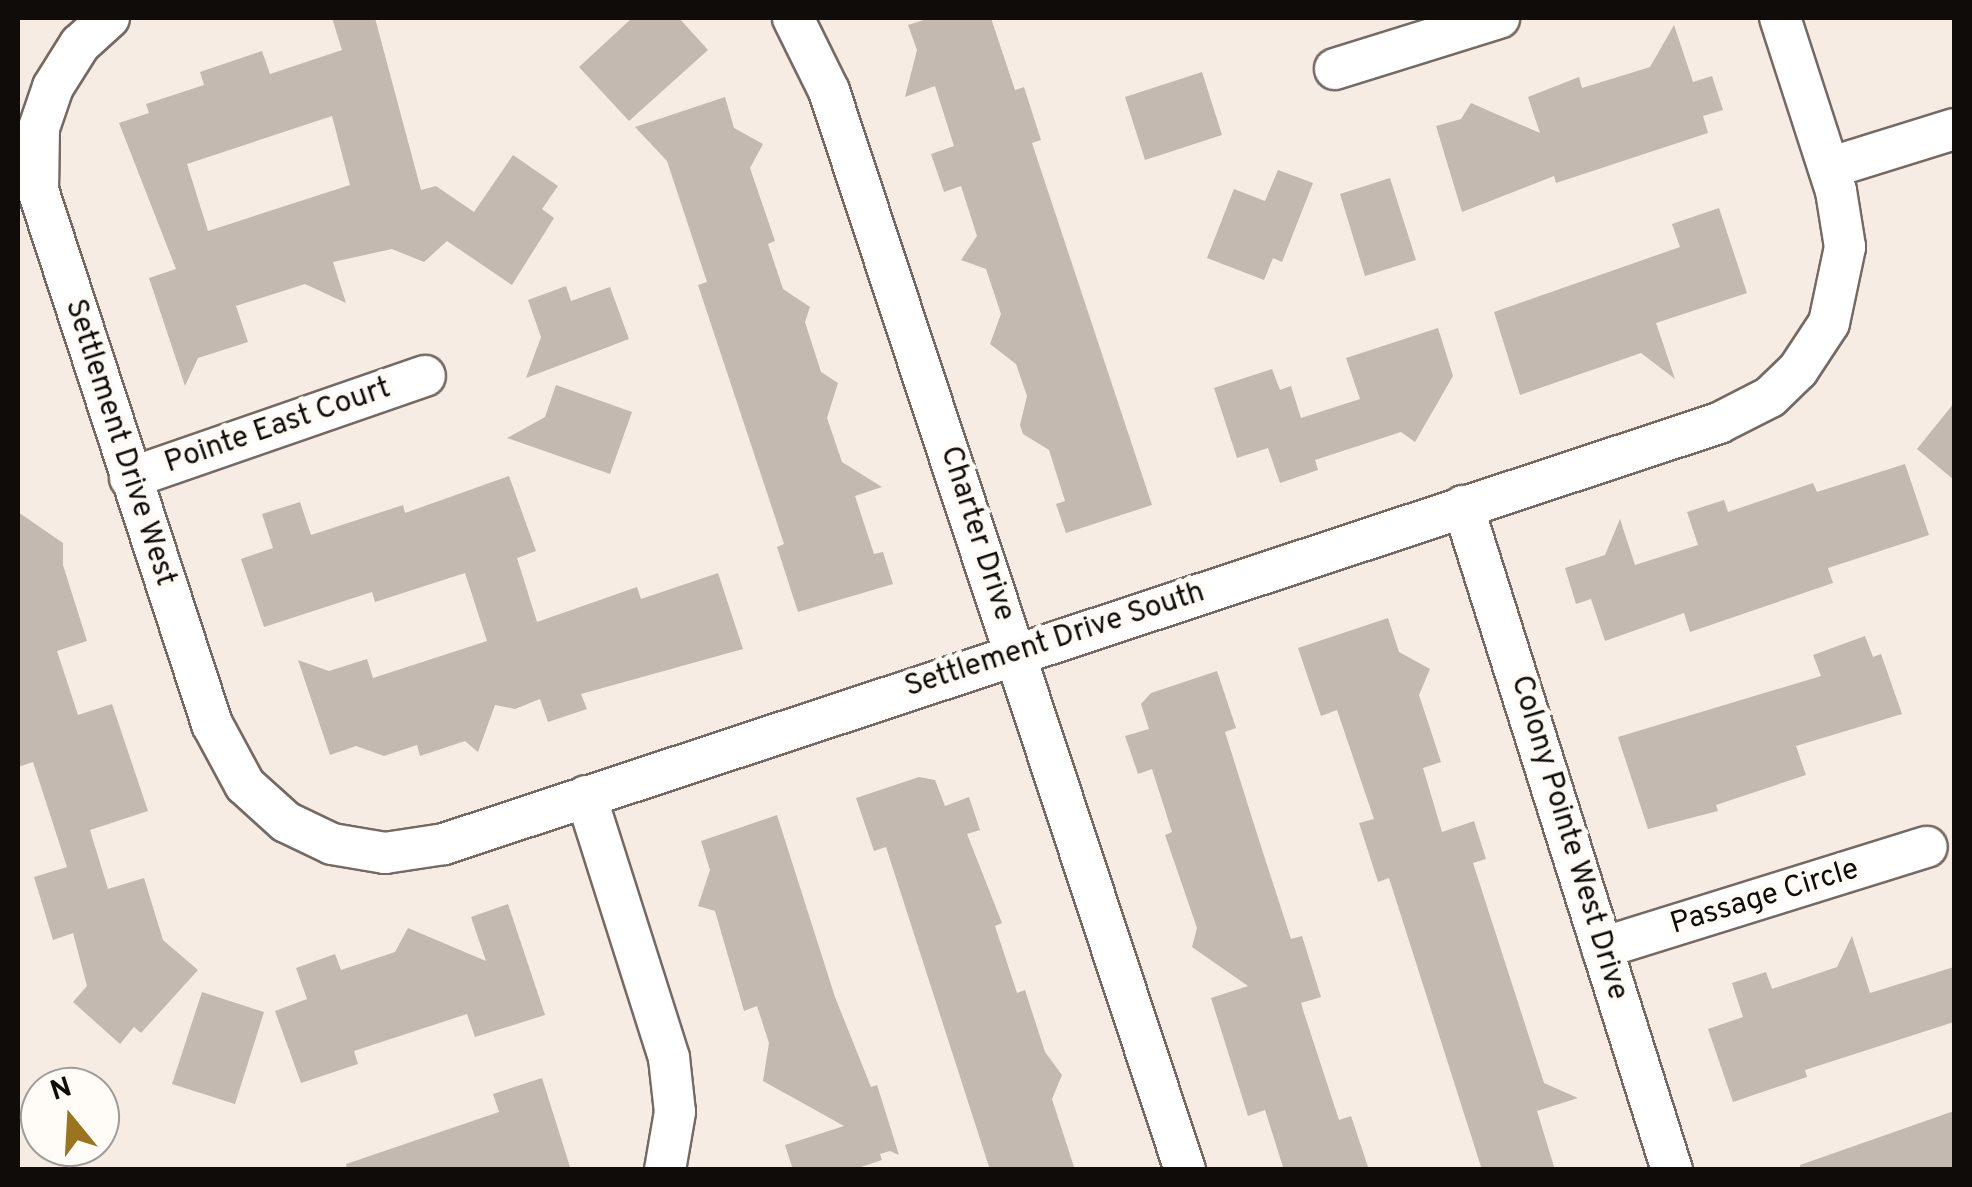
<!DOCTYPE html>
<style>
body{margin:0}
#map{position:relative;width:1972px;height:1187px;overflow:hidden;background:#f7ece4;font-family:Overpass,sans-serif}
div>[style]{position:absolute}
.building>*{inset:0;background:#c3b9b1}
.roads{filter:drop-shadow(2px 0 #746a63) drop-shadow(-2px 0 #746a63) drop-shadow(0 2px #746a63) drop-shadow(0 -2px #746a63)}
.street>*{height:40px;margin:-20px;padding:0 20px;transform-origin:20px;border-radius:20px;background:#fff}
span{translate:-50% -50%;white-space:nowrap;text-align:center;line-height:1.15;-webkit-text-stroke:9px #fffbf7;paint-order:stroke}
.street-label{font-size:30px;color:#0f0c09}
.frame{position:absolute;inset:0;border:20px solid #0f0c09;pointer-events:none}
.north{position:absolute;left:20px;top:1067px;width:100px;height:100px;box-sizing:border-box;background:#fffbf7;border:2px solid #9f9b98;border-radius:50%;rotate:342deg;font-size:28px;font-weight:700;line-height:40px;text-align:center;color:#0f0c09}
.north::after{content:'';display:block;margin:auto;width:35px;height:45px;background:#99751f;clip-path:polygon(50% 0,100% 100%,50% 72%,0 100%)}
</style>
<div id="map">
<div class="building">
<i style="clip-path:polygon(evenodd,332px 18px,375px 18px,421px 190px,436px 186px,474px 212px,513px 155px,558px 186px,542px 209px,554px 218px,512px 285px,447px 241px,424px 262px,392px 249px,333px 262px,346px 303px,305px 284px,236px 306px,248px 342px,198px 358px,185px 386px,149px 278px,176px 269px,119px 123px,149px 113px,146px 104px,204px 85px,200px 72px,262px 51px,270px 74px,342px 50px,332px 18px,332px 116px,350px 185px,208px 231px,187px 164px,332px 116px)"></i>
<i style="clip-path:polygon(632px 18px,679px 18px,708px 50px,629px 121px,579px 67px)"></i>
<i style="clip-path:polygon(930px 18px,991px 18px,1015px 90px,1024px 87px,1041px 140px,1032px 143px,1152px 505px,1066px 533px,1056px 504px,1065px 501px,1049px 450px,1023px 434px,1020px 425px,1027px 396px,1016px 364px,990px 344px,1001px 314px,986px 269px,961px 260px,977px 236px,961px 186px,944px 192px,931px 154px,954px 146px,935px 86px,905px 97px,917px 50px,908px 25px)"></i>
<i style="clip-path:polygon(1674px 25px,1693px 82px,1712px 76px,1723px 110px,1703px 116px,1708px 133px,1556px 183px,1554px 176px,1462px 212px,1436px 126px,1461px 119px,1471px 103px,1540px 133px,1528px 97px,1579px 77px,1582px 88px,1650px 67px)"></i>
<i style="clip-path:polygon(1202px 72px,1222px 135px,1145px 160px,1125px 97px)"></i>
<i style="clip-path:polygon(725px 97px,734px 128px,763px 144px,750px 168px,775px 241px,768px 244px,783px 289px,810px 307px,805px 322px,821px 372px,838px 383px,827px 418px,842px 462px,882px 487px,855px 496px,874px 554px,883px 552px,893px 584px,798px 612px,777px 547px,784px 544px,698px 285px,707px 282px,667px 161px,635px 127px)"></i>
<i style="clip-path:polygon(1278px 170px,1313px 183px,1282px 262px,1273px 258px,1264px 280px,1207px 258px,1234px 189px,1265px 201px)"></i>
<i style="clip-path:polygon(1390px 178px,1416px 260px,1365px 276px,1340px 194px)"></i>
<i style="clip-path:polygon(1719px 208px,1747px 293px,1656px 323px,1675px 379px,1641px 353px,1520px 395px,1494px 312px,1680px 247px,1672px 224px)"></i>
<i style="clip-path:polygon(566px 286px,571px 301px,610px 287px,629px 339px,526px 378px,541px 337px,528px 300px)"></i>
<i style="clip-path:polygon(1438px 328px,1453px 376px,1415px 442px,1401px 432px,1315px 460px,1318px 470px,1280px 483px,1268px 448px,1237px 458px,1214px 388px,1272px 369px,1280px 390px,1291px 386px,1301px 418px,1360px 399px,1346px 358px)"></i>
<i style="clip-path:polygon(556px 385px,632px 412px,610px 474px,507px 438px,545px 417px)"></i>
<i style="clip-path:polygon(1954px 403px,1954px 480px,1917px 449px)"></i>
<i style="clip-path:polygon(1905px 464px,1929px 535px,1828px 568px,1833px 583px,1690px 632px,1684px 613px,1605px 641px,1591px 599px,1576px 604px,1565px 568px,1605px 555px,1620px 519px,1635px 565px,1698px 545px,1687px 512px,1724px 500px,1728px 512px,1813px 483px,1817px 492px)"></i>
<i style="clip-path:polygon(509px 476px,536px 551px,517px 558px,537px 622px,637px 587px,641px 599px,718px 573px,743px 649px,581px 694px,587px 709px,548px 722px,540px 699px,515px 709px,495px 705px,478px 752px,465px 741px,420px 756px,417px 745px,384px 756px,356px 746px,330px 755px,298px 660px,329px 671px,367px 659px,373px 678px,487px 641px,465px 573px,375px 602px,372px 592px,264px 627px,241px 559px,273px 548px,262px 514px,300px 502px,311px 535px,403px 505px,405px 513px)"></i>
<i style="clip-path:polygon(18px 512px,63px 543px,63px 565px,87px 641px,57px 651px,78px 715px,112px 704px,148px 811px,90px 830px,108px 889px,144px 878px,163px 940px,198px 970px,141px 1033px,134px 1027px,120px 1044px,73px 1002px,87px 986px,73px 933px,53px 940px,34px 877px,67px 867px,33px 762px,18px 767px)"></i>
<i style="clip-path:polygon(1388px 618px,1399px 652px,1430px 669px,1419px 695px,1441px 762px,1423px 768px,1442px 832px,1474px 821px,1486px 859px,1473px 863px,1544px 1083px,1578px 1098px,1537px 1111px,1555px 1170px,1482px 1170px,1389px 878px,1378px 882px,1359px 823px,1374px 819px,1337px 710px,1321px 716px,1298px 648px)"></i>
<i style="clip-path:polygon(1865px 636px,1873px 657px,1881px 654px,1902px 714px,1796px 746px,1806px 775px,1716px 805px,1718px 811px,1648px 829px,1618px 737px,1821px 676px,1813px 655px)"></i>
<i style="clip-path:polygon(1217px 671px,1236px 728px,1225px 732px,1258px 837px,1291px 939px,1302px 936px,1321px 997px,1301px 1003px,1304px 1013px,1339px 1120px,1351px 1116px,1369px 1170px,1284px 1170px,1265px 1110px,1248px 1116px,1211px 998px,1248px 986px,1192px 947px,1197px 928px,1165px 835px,1172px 832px,1152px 769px,1138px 774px,1125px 736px,1149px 729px,1141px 704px,1151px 693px)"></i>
<i style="clip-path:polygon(919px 777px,935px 780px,945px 806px,969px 797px,980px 830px,967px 834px,1002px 923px,995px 926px,1017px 993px,1025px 990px,1045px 1052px,1062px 1075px,1052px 1099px,1075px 1170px,990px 1170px,886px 847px,874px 851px,856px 798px)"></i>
<i style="clip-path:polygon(777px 815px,835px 997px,871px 1087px,877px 1085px,899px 1155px,890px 1151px,880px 1154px,882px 1160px,852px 1170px,793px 1170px,785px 1145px,844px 1126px,763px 1081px,769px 1043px,757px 1006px,744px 1011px,715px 911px,698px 906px,710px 870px,701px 841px)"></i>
<i style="clip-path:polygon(508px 904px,545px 1015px,475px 1037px,467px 1014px,354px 1051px,358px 1064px,301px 1083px,275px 1011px,307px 999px,296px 968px,335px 954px,341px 970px,395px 952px,408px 928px,486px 961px,471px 917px)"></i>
<i style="clip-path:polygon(1852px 936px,1870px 993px,1954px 967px,1954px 1022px,1805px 1070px,1807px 1077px,1733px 1102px,1708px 1029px,1743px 1017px,1732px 983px,1766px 972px,1772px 989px,1837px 967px)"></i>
<i style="clip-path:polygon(202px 992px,264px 1012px,235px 1104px,172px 1084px)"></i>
<i style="clip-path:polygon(542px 1078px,571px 1170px,347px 1170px,346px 1164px,499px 1112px,493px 1094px)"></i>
<i style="clip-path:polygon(1954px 1111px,1954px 1170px,1801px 1170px,1800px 1165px)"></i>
</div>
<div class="roads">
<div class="street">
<i style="left:109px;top:18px;width:39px;rotate:138deg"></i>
<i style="left:80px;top:44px;width:51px;rotate:122.1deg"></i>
<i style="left:53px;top:87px;width:43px;rotate:108.9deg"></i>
<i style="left:39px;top:128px;width:62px;rotate:90.9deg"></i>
<i style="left:38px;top:190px;width:562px;rotate:71.95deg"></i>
<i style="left:212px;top:724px;width:69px;rotate:61.6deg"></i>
<i style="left:245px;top:785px;width:55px;rotate:42.1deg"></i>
<i style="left:286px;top:822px;width:51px;rotate:25.6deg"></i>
<i style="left:332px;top:844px;width:54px;rotate:9.6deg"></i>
<i style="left:385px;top:853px;width:60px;rotate:-8.7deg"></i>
<i style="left:444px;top:844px;width:1343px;rotate:-18.27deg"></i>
<i style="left:1719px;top:423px;width:57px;rotate:-27deg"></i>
<i style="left:1770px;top:397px;width:39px;rotate:-44deg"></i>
<i style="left:1798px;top:370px;width:56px;rotate:-56.6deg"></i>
<i style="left:1829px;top:323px;width:78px;rotate:-78.1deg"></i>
<i style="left:1845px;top:247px;width:57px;rotate:-99.1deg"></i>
<i style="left:1836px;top:191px;width:182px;rotate:-107.9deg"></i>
<i style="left:793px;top:18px;width:81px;rotate:63.7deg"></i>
<i style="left:829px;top:91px;width:1136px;rotate:71.74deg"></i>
<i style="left:1335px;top:69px;width:172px;rotate:-17.3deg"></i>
<i style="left:1829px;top:168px;width:131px;rotate:-17.3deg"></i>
<i style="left:130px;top:478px;width:312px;rotate:-19.1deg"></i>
<i style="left:1463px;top:506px;width:696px;rotate:72.53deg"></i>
<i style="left:586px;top:796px;width:275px;rotate:72.4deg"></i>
<i style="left:669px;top:1058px;width:54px;rotate:83.7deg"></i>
<i style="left:675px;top:1112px;width:59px;rotate:99.8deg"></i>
<i style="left:1602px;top:948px;width:340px;rotate:-17.3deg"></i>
</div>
</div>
<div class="street-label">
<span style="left:278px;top:427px;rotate:-19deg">Pointe East Court</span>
<span style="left:119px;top:443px;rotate:72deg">Settlement Drive West</span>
<span style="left:976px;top:534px;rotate:72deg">Charter Drive</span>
<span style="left:1055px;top:641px;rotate:-18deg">Settlement Drive South</span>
<span style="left:1568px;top:838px;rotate:73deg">Colony Pointe West Drive</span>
<span style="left:1765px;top:898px;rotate:-17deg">Passage Circle</span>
</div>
<div class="frame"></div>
<div class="north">N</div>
</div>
